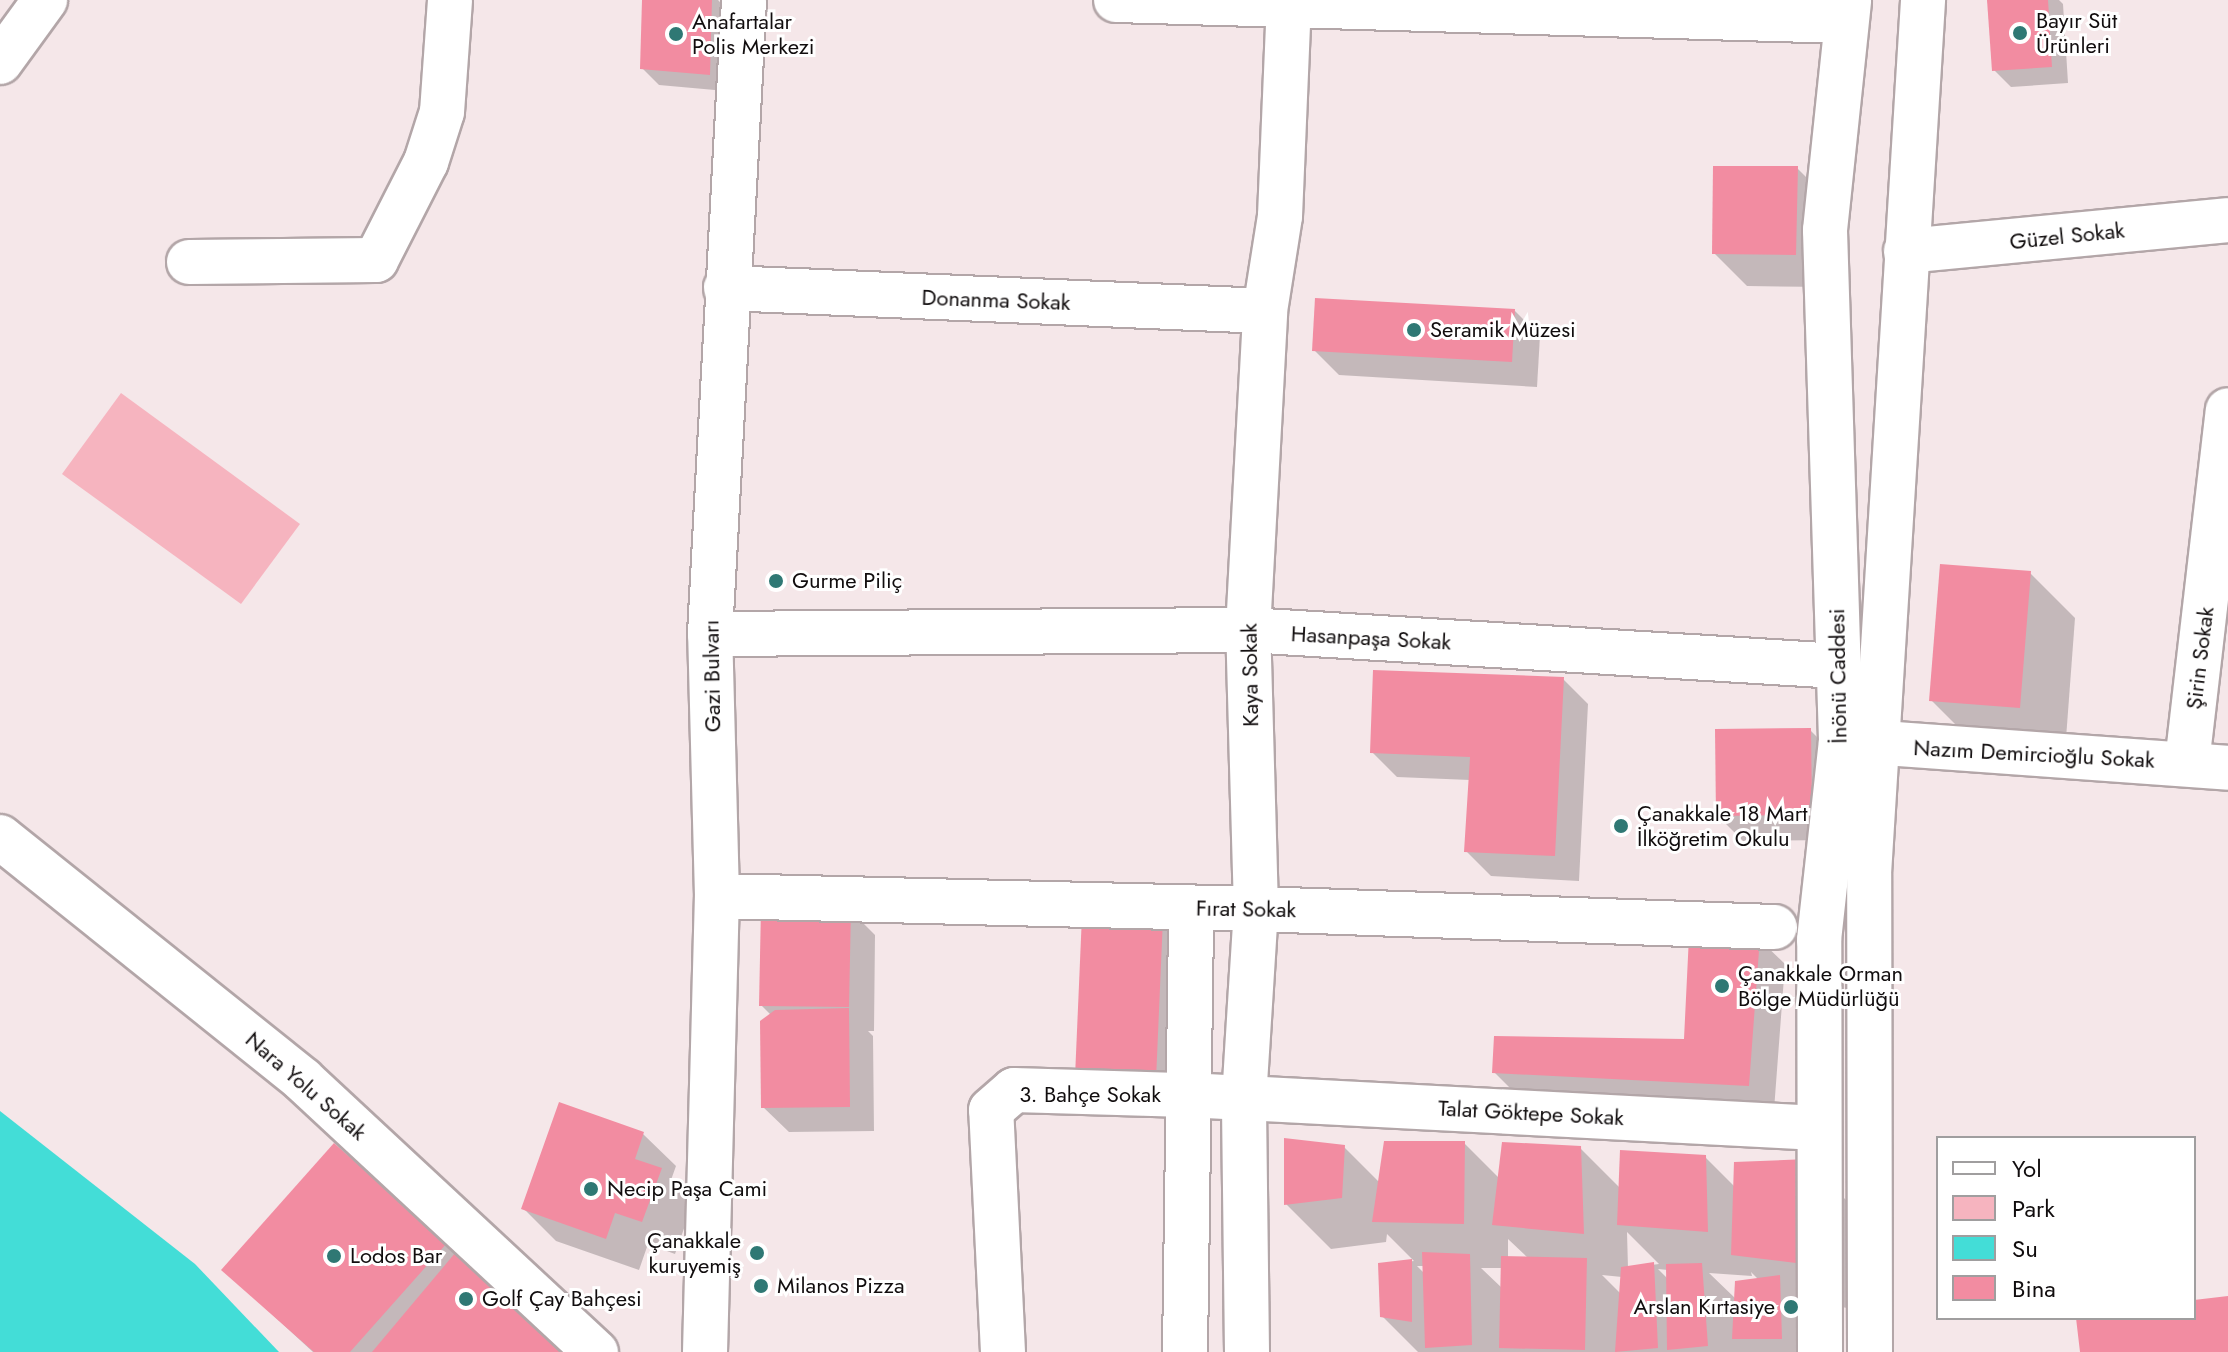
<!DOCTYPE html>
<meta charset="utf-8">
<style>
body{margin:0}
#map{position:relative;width:2228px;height:1352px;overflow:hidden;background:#f5e7e9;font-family:Jost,sans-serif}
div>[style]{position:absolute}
.green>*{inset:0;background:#f6b4bf}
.water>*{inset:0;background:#43ddd7}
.shadow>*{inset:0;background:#0003}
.building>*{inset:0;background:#f28ca1}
.roads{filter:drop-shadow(2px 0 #b3a6a8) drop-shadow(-2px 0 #b3a6a8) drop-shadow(0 2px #b3a6a8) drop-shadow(0 -2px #b3a6a8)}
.minor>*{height:44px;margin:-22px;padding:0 22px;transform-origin:22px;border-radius:22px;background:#fff}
.major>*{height:44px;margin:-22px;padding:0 22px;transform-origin:22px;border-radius:22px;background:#fff}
.dots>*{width:22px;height:22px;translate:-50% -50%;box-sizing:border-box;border:4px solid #fff;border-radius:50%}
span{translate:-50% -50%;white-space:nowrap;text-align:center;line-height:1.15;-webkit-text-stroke:6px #fff;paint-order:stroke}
.poi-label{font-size:22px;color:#110d0e}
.left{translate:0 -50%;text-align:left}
.right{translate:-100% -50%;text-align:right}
.street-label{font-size:22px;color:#110d0e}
.legend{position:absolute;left:1936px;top:1136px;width:260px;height:184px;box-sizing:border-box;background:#fff;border:2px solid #a09e9f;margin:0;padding:10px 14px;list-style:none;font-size:24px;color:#110d0e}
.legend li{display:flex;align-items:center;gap:16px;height:40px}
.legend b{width:40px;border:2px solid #a09e9f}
</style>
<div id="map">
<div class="green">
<i style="clip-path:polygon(121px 393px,300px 524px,241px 604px,62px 474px)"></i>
</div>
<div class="water">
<i style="clip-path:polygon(0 1111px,195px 1264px,279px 1352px,0 1352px)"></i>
</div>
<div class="shadow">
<i style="clip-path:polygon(644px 0,718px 0,728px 11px,726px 91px,659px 85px,642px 68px)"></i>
<i style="clip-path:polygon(1989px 0,2059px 0,2063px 4px,2068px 83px,2011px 87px,1994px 70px)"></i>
<i style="clip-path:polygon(1797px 168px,1830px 201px,1828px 287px,1747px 286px,1714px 253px)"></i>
<i style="clip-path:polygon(1515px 311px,1540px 336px,1537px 387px,1339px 375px,1314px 350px)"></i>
<i style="clip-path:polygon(2030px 573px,2075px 618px,2065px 752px,1976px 745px,1931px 700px)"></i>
<i style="clip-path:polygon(1563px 679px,1588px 704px,1579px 881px,1491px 876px,1466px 851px,1470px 780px,1397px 777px,1372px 752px)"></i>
<i style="clip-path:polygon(1810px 730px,1835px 755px,1836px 840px,1743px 841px,1718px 816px)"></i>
<i style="clip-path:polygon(850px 910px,875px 935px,874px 1031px,868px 1031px,873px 1036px,874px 1131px,789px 1132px,763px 1107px,771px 1015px,761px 1005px)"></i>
<i style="clip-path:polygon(1162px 920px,1187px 946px,1180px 1104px,1102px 1101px)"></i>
<i style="clip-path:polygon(1759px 939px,1785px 964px,1774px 1110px,1519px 1097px,1494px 1072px,1685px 1041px)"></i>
<i style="clip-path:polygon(643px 1134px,676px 1166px,671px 1180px,693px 1203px,675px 1254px,648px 1244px,639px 1270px,556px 1241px,523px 1208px)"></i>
<i style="clip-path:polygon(evenodd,1464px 1143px,1500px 1179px,1580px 1148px,1620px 1188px,1705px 1157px,1735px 1187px,1807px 1161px,1852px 1206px,1848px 1308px,1805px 1302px,1825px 1352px,1418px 1352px,1382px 1316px,1380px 1265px,1414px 1261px,1387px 1234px,1386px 1242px,1331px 1249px,1286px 1204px,1344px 1147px,1380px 1183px,1464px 1143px,1627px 1232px,1659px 1264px,1628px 1268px,1627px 1232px,1464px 1143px,1508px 1239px,1528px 1258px,1508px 1258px,1508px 1239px,1464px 1143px,1417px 1266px,1425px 1266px,1425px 1274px,1417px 1266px,1464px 1143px,1481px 1268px,1502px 1268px,1502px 1288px,1481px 1268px,1464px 1143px,1658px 1269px,1668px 1270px,1668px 1279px,1658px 1269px,1464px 1143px,1751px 1272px,1758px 1279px,1736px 1299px,1709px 1273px,1752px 1276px,1751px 1272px,1464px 1143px,1602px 1275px,1622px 1277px,1621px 1294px,1602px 1275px)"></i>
<i style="clip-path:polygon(446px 1244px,568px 1352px,313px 1352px,224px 1270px)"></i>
</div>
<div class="building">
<i style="clip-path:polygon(642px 0,712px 0,710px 75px,640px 69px)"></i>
<i style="clip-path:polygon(1987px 0,2048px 0,2052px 67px,1992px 71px)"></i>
<i style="clip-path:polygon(1713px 166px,1798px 166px,1796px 255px,1712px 254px)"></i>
<i style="clip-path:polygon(1315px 298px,1515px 309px,1512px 362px,1312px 351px)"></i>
<i style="clip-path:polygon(1940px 564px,2031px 571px,2020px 708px,1929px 701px)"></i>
<i style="clip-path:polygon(1373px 670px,1564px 677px,1555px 856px,1464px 852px,1470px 757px,1370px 753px)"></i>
<i style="clip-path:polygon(1811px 728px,1812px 815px,1716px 816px,1715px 729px)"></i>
<i style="clip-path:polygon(761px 907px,851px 908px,849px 1007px,759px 1006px)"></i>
<i style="clip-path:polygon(1082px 915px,1163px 918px,1156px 1080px,1075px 1077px)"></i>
<i style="clip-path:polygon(1689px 936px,1760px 937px,1749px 1086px,1492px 1073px,1494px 1036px,1684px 1039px)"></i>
<i style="clip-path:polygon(849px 1008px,850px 1107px,761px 1108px,760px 1021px,775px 1010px)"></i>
<i style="clip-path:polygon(559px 1102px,644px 1132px,635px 1159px,662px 1168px,642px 1222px,615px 1213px,606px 1239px,521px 1209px)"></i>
<i style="clip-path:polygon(1284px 1138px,1345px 1145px,1342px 1198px,1284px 1205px)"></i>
<i style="clip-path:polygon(1384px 1141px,1465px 1141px,1464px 1224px,1372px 1222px)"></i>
<i style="clip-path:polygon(1502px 1142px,1581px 1146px,1584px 1234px,1492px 1225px)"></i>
<i style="clip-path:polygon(334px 1143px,447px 1243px,350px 1352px,314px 1352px,221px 1270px)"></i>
<i style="clip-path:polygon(1620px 1150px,1706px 1155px,1708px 1232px,1617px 1225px)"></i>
<i style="clip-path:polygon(1808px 1159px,1804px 1264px,1731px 1255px,1734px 1162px)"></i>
<i style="clip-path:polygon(461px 1246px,570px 1352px,372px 1352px)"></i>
<i style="clip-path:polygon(1422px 1252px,1470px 1254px,1472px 1345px,1425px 1348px)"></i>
<i style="clip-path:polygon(1501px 1256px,1587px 1258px,1585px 1350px,1499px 1348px)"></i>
<i style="clip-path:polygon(1412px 1259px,1412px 1322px,1380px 1317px,1378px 1263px)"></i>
<i style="clip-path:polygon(1654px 1262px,1658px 1348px,1615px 1352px,1621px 1267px)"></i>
<i style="clip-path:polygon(1702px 1263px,1708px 1346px,1667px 1350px,1666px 1264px)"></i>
<i style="clip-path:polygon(1780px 1275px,1782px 1339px,1732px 1339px,1735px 1281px)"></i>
<i style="clip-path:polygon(2228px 1296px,2228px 1352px,2080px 1352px,2076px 1318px,2194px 1318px,2194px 1300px)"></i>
</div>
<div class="roads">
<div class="minor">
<i style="left:1116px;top:0;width:730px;rotate:1.65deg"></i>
<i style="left:0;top:62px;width:77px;rotate:-54deg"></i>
<i style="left:1906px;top:251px;width:323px;rotate:-5.5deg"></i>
<i style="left:189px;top:262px;width:187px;rotate:-0.6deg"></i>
<i style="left:376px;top:260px;width:110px;rotate:-63deg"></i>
<i style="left:426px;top:162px;width:52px;rotate:-72.3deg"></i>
<i style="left:442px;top:112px;width:112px;rotate:-85.9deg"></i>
<i style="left:726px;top:288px;width:539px;rotate:2.44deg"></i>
<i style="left:710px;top:634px;width:538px;rotate:-0.43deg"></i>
<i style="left:1248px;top:630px;width:592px;rotate:3.49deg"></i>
<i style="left:1841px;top:740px;width:388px;rotate:4.1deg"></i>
<i style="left:2187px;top:763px;width:355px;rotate:-83.4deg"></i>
<i style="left:0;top:837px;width:388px;rotate:38.7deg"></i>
<i style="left:303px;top:1080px;width:400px;rotate:42.9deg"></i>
<i style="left:717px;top:896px;width:539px;rotate:1.38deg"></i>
<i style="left:1256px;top:909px;width:519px;rotate:1.99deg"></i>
<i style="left:705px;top:1352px;width:456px;rotate:-88.5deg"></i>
<i style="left:717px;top:896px;width:262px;rotate:-91.5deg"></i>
<i style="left:710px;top:634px;width:635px;rotate:-86.93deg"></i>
<i style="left:1003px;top:1352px;width:242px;rotate:-92.8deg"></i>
<i style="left:991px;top:1110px;width:30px;rotate:-41deg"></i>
<i style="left:1014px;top:1090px;width:173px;rotate:1.7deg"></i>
<i style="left:1187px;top:1095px;width:632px;rotate:2.99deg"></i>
<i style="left:1185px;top:1352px;width:444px;rotate:-89.2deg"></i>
<i style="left:1247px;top:1352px;width:253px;rotate:-90.7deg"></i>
<i style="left:1244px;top:1099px;width:190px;rotate:-86.4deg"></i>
<i style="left:1256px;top:909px;width:279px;rotate:-91.6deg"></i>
<i style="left:1248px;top:630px;width:319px;rotate:-86.9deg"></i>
<i style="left:1265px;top:311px;width:96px;rotate:-81deg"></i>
<i style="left:1280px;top:216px;width:216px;rotate:-87.6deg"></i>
</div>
<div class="major">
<i style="left:1820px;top:1352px;width:412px;rotate:-90.1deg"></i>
<i style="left:1819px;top:940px;width:201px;rotate:-83.7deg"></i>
<i style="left:1841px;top:740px;width:510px;rotate:-91.8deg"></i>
<i style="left:1825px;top:230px;width:231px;rotate:-84deg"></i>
<i style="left:1870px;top:1352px;width:478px;rotate:-90.1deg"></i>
<i style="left:1869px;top:874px;width:876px;rotate:-86.46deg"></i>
</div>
</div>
<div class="dots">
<i style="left:2020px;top:33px;background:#2f7874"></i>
<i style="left:676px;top:34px;background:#2f7874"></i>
<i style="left:1414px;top:330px;background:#2f7874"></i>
<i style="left:776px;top:581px;background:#2f7874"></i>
<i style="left:1621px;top:826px;background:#2f7874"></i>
<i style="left:1722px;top:986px;background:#2f7874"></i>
<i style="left:591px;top:1189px;background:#2f7874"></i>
<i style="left:757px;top:1253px;background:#2f7874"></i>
<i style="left:334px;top:1256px;background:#2f7874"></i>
<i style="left:761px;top:1286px;background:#2f7874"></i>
<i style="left:466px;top:1299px;background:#2f7874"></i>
<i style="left:1791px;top:1307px;background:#2f7874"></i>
</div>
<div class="poi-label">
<span class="left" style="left:2036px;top:33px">Bayır Süt<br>Ürünleri</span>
<span class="left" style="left:692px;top:34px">Anafartalar<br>Polis Merkezi</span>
<span class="left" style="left:1430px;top:330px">Seramik Müzesi</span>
<span class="left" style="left:792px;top:581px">Gurme Piliç</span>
<span class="left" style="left:1637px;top:826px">Çanakkale 18 Mart<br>İlköğretim Okulu</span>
<span class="left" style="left:1738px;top:986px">Çanakkale Orman<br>Bölge Müdürlüğü</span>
<span class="left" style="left:607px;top:1189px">Necip Paşa Cami</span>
<span class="right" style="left:741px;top:1253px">Çanakkale<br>kuruyemiş</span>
<span class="left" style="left:350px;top:1256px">Lodos Bar</span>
<span class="left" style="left:777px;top:1286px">Milanos Pizza</span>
<span class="left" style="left:482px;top:1299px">Golf Çay Bahçesi</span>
<span class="right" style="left:1775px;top:1307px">Arslan Kırtasiye</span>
</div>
<div class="street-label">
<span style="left:2067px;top:236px;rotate:-6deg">Güzel Sokak</span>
<span style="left:996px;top:300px;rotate:2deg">Donanma Sokak</span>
<span style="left:1371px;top:638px;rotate:3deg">Hasanpaşa Sokak</span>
<span style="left:2200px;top:658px;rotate:-83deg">Şirin Sokak</span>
<span style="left:1250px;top:675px;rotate:-91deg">Kaya Sokak</span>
<span style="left:712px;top:676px;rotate:-91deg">Gazi Bulvarı</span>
<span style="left:1838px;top:676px;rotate:-91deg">İnönü Caddesi</span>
<span style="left:2034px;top:754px;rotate:3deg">Nazım Demircioğlu Sokak</span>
<span style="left:1246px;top:909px;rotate:1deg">Fırat Sokak</span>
<span style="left:306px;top:1086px;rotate:41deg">Nara Yolu Sokak</span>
<span style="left:1090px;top:1095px">3. Bahçe Sokak</span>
<span style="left:1531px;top:1113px;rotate:3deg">Talat Göktepe Sokak</span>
</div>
<ul class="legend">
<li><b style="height:10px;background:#fff"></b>Yol</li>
<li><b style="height:22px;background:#f6b4bf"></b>Park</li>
<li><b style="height:22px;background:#43ddd7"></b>Su</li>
<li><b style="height:22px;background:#f28ca1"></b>Bina</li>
</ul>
</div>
